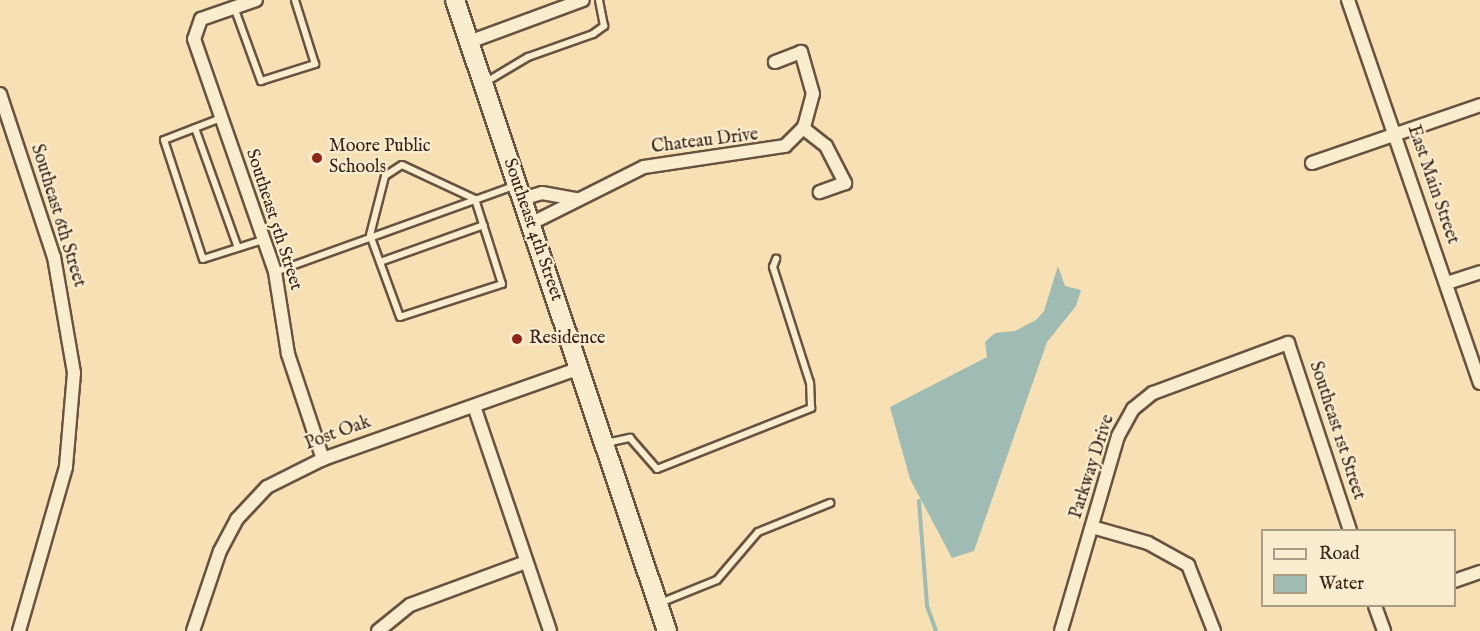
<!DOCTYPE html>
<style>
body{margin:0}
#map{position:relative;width:1480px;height:631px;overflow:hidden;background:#f7e1b4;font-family:"IM FELL English",serif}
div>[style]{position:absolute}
.water>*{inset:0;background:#9ebcb3}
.stream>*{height:4px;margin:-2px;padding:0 2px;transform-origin:2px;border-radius:2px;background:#9ebcb3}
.roads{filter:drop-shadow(2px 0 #685240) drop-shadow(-2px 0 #685240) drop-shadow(0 2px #685240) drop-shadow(0 -2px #685240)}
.service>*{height:6px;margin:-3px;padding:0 3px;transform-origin:3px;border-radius:3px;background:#faecce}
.minor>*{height:12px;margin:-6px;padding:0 6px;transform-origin:6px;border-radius:6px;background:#faecce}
.secondary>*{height:18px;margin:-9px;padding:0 9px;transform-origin:9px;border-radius:9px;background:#faecce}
.dots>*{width:16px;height:16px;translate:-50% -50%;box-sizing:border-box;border:3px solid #faecce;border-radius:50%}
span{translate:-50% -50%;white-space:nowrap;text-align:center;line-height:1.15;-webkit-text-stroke:4.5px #faecce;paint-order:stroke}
.street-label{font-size:18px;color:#382219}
.poi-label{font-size:18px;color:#382219}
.left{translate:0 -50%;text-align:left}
.legend{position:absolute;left:1261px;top:529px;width:195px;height:78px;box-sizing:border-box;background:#faecce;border:2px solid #ac9b86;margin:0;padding:8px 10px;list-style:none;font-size:18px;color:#382219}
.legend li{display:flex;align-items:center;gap:12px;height:30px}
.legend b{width:30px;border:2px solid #ac9b86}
</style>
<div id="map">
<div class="water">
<i style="clip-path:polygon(1058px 266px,1065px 286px,1081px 290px,1076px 306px,1047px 342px,974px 551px,952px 558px,910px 479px,890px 407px,987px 357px,985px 342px,995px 333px,1015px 331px,1036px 320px,1044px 311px)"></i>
</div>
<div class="stream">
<i style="left:919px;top:501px;width:105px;rotate:85.6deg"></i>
<i style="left:927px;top:606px;width:27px;rotate:70deg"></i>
</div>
<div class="roads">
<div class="service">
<i style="left:234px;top:7px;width:79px;rotate:70deg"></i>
<i style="left:261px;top:81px;width:57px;rotate:-17.5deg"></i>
<i style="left:315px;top:64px;width:67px;rotate:-107.4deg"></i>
<i style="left:486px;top:82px;width:49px;rotate:-30.8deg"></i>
<i style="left:528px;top:57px;width:69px;rotate:-19.5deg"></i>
<i style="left:593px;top:34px;width:14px;rotate:-36deg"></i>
<i style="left:604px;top:26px;width:26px;rotate:-101deg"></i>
<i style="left:221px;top:118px;width:61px;rotate:158.9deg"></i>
<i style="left:164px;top:140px;width:125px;rotate:71.9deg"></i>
<i style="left:203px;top:259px;width:63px;rotate:-17.6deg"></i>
<i style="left:195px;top:128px;width:127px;rotate:70.3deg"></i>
<i style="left:402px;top:165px;width:81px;rotate:25deg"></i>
<i style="left:475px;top:199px;width:89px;rotate:72.4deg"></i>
<i style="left:502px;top:284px;width:107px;rotate:162.1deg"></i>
<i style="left:400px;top:317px;width:87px;rotate:-110.1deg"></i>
<i style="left:370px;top:235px;width:61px;rotate:-75.7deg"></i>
<i style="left:385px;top:176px;width:20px;rotate:-33deg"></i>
<i style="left:380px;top:262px;width:110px;rotate:-19.6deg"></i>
<i style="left:275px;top:272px;width:256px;rotate:-19.8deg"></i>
<i style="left:606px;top:443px;width:25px;rotate:-12deg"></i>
<i style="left:630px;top:438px;width:41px;rotate:48.9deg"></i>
<i style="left:657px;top:469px;width:166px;rotate:-21.6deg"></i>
<i style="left:811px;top:408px;width:25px;rotate:-92deg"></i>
<i style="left:810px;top:383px;width:122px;rotate:-107.7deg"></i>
<i style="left:773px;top:267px;width:9px;rotate:-69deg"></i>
<i style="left:660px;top:603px;width:61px;rotate:-22deg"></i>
<i style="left:717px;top:580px;width:63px;rotate:-49.5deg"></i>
<i style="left:758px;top:532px;width:78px;rotate:-21.9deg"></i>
</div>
<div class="minor">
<i style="left:256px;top:0;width:58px;rotate:160.9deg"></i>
<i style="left:201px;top:19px;width:21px;rotate:109deg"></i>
<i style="left:194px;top:39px;width:247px;rotate:70.8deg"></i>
<i style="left:275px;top:272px;width:83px;rotate:81deg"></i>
<i style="left:288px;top:354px;width:111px;rotate:71.6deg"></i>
<i style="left:1348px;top:0;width:405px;rotate:71deg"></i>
<i style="left:469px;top:42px;width:121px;rotate:-20.2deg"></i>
<i style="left:0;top:94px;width:172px;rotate:71.7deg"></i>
<i style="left:54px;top:257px;width:118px;rotate:80.2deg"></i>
<i style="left:74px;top:373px;width:94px;rotate:94.9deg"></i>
<i style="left:66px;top:467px;width:171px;rotate:106deg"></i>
<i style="left:803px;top:128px;width:29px;rotate:38deg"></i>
<i style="left:826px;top:146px;width:42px;rotate:62.8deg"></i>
<i style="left:845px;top:183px;width:27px;rotate:160deg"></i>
<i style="left:1312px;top:163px;width:178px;rotate:-19deg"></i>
<i style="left:521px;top:199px;width:22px;rotate:-16deg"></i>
<i style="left:542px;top:193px;width:35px;rotate:10deg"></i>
<i style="left:530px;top:224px;width:127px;rotate:-26.6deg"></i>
<i style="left:644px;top:167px;width:143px;rotate:-8.5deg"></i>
<i style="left:785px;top:146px;width:27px;rotate:-45deg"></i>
<i style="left:804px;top:127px;width:34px;rotate:-75deg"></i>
<i style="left:813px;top:94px;width:44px;rotate:-105.9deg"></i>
<i style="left:801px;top:52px;width:28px;rotate:159deg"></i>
<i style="left:1447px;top:283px;width:35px;rotate:-18deg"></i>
<i style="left:474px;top:406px;width:237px;rotate:71.3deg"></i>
<i style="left:1092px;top:527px;width:58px;rotate:15.9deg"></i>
<i style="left:1148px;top:543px;width:46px;rotate:28.8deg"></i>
<i style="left:1188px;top:565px;width:71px;rotate:68.5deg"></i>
<i style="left:1454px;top:581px;width:28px;rotate:-19deg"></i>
<i style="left:1375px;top:606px;width:27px;rotate:70deg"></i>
<i style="left:193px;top:631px;width:84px;rotate:-71.4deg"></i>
<i style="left:220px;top:551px;width:36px;rotate:-62deg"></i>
<i style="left:237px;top:519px;width:44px;rotate:-46.8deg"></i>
<i style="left:267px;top:487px;width:63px;rotate:-26.6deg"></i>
<i style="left:323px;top:459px;width:273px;rotate:-19.5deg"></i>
<i style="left:378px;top:631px;width:41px;rotate:-39.1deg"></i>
<i style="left:410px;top:605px;width:124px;rotate:-20.3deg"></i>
<i style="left:1061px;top:631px;width:203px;rotate:-73.7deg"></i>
<i style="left:1118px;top:436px;width:31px;rotate:-61deg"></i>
<i style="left:1133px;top:409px;width:26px;rotate:-39deg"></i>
<i style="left:1153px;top:393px;width:144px;rotate:-20.3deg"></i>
<i style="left:1288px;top:343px;width:197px;rotate:71.7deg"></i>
</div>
<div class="secondary">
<i style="left:455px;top:0;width:666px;rotate:71.43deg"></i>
</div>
</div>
<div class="dots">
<i style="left:317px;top:158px;background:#8f2418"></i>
<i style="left:517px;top:339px;background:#8f2418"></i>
</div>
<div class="street-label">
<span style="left:705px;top:142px;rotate:-7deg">Chateau Drive</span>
<span style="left:1432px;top:185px;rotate:71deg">East Main Street</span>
<span style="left:57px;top:216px;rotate:73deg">Southeast 6th Street</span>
<span style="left:273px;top:220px;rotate:72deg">Southeast 5th Street</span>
<span style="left:532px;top:230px;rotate:71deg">Southeast 4th Street</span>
<span style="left:1336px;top:431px;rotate:72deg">Southeast 1st Street</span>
<span style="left:338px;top:434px;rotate:-20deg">Post Oak</span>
<span style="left:1093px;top:467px;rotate:-72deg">Parkway Drive</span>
</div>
<div class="poi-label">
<span class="left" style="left:329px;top:158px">Moore Public<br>Schools</span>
<span class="left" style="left:529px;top:339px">Residence</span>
</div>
<ul class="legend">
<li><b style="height:8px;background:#faecce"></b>Road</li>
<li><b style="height:16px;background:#9ebcb3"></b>Water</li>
</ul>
</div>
